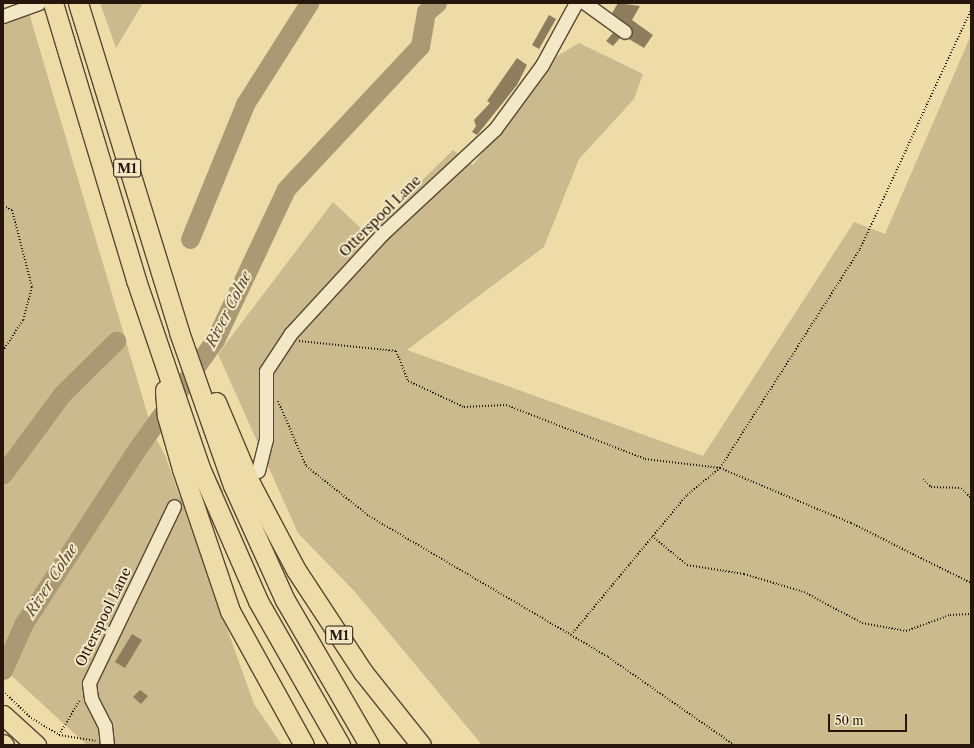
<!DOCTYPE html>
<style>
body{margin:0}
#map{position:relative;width:974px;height:748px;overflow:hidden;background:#eddca8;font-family:"Libre Caslon Text",serif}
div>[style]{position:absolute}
.green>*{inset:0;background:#cbba8d}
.river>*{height:19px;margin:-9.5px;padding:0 9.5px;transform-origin:9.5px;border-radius:9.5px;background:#aa9973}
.building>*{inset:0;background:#8e7d5d}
.minor-tunnel>*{height:13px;margin-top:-6.5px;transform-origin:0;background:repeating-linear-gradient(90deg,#c5b489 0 13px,transparent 0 19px)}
.path>*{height:2px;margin-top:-1px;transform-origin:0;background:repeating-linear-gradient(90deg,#27160b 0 1px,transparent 0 3px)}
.roads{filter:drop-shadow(1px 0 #584832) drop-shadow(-1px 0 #584832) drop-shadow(0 1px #584832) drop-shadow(0 -1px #584832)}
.minor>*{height:13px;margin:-6.5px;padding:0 6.5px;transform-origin:6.5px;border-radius:6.5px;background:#f3e8c6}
.highway>*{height:19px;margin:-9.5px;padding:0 9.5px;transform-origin:9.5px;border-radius:9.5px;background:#eddca8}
span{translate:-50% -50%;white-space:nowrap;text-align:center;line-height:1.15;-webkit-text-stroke:4px #f3e8c6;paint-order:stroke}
.shield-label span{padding:1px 3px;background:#f3e8c6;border:1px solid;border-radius:3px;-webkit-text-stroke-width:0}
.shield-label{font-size:13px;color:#27160b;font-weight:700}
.street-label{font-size:14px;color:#27160b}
.water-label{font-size:15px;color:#5b4a35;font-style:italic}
.frame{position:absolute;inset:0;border:4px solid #27160b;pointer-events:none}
.scale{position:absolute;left:828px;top:714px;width:79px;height:18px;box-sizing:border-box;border:2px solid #27160b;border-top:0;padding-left:5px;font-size:12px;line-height:14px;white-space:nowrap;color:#27160b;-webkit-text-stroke:3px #f3e8c6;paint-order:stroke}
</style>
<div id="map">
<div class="green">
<i style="clip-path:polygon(100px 3px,143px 3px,116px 48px)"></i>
<i style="clip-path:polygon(29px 13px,153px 433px,165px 455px,254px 704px,282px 745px,87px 745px,3px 668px,3px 24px)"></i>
<i style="clip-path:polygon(971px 35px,971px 745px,482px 745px,355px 592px,298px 533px,218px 354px,333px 202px,367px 234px,453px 150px,473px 165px,551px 60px,579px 43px,643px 74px,634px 99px,579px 159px,544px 247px,407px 350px,703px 456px,854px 222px,885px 234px)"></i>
</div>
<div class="river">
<i style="left:190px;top:239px;width:146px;rotate:-67.8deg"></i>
<i style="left:245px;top:104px;width:120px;rotate:-57.6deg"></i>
<i style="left:3px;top:474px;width:99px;rotate:-53.6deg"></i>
<i style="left:62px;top:394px;width:76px;rotate:-44.5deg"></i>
<i style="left:3px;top:670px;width:51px;rotate:-65.9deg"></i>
<i style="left:24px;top:623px;width:211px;rotate:-57deg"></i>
<i style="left:139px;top:446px;width:130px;rotate:-54.4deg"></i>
<i style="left:215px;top:340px;width:167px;rotate:-64.8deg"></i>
<i style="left:286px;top:189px;width:196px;rotate:-46.9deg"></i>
<i style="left:420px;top:46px;width:35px;rotate:-80deg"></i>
<i style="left:426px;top:12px;width:14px;rotate:-39deg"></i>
</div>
<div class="building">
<i style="clip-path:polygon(618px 3px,640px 6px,632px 20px,653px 35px,644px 48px,629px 39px,632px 28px,612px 13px)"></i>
<i style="clip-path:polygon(549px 15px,556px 19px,539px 49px,532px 45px)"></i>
<i style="clip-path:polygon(613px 33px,620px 38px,613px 46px,606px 41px)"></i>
<i style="clip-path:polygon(517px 58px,527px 65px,517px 85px,477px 135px,472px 132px,476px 126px,474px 120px,490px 103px,487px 101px)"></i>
<i style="clip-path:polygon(132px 634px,142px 640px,125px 668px,115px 662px)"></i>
<i style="clip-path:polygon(140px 690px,148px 696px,141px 704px,133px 697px)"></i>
</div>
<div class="minor-tunnel">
<i style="left:174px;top:506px;width:70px;rotate:-22.6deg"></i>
</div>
<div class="path">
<i style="left:3px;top:206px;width:10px;rotate:24deg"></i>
<i style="left:12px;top:210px;width:80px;rotate:75.4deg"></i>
<i style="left:32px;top:287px;width:34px;rotate:105deg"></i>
<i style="left:23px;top:320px;width:37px;rotate:123deg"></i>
<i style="left:299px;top:341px;width:98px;rotate:5.9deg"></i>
<i style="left:396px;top:351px;width:32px;rotate:68deg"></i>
<i style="left:408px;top:381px;width:62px;rotate:24.9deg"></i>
<i style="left:464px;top:407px;width:42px;rotate:-2.7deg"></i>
<i style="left:506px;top:405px;width:149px;rotate:21.2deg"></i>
<i style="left:645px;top:459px;width:76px;rotate:6.8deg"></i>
<i style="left:720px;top:468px;width:142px;rotate:22.8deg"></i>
<i style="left:851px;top:523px;width:134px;rotate:26.6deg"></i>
<i style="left:278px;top:401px;width:71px;rotate:66.7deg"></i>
<i style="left:306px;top:466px;width:80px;rotate:38.4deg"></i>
<i style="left:369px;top:516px;width:277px;rotate:30.5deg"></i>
<i style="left:608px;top:657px;width:154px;rotate:34.9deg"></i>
<i style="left:923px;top:479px;width:11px;rotate:45deg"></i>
<i style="left:931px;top:487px;width:30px;rotate:2deg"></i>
<i style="left:961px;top:488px;width:14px;rotate:45deg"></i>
<i style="left:652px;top:536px;width:45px;rotate:39.6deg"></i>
<i style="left:687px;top:565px;width:58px;rotate:9deg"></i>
<i style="left:744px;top:574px;width:63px;rotate:16.7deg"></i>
<i style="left:804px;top:592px;width:66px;rotate:28.1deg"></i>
<i style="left:862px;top:623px;width:45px;rotate:10.3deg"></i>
<i style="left:906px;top:631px;width:47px;rotate:-20deg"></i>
<i style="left:950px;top:615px;width:21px;rotate:-3deg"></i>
<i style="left:571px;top:635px;width:182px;rotate:-50.4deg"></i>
<i style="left:687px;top:495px;width:43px;rotate:-39.3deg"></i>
<i style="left:720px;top:468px;width:260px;rotate:-57.4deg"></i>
<i style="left:860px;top:249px;width:264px;rotate:-65.1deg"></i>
<i style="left:3px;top:691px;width:39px;rotate:44deg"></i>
<i style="left:31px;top:718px;width:33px;rotate:31deg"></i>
<i style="left:59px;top:735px;width:37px;rotate:9deg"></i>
<i style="left:59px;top:735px;width:41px;rotate:-59deg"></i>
</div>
<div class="roads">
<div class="minor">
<i style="left:585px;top:3px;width:49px;rotate:35.9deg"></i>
<i style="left:3px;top:16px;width:38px;rotate:-20deg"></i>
<i style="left:258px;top:471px;width:33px;rotate:-76deg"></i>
<i style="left:266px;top:439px;width:68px;rotate:-90deg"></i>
<i style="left:266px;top:371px;width:45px;rotate:-56.7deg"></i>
<i style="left:291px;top:333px;width:134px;rotate:-47.4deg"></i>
<i style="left:382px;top:234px;width:154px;rotate:-42.9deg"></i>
<i style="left:495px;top:129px;width:79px;rotate:-53.7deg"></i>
<i style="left:542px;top:65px;width:71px;rotate:-61.3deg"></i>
<i style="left:107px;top:745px;width:19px;rotate:-96deg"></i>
<i style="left:105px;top:726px;width:31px;rotate:-117deg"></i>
<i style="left:91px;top:698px;width:15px;rotate:-98deg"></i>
<i style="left:89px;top:683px;width:196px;rotate:-64.3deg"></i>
</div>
<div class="highway">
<i style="left:53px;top:3px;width:289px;rotate:73.3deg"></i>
<i style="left:136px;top:280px;width:199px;rotate:71.2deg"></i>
<i style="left:200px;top:468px;width:145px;rotate:66.4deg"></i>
<i style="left:258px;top:601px;width:166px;rotate:60.3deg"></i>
<i style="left:78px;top:3px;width:344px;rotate:72.9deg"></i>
<i style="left:179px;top:332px;width:162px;rotate:70.6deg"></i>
<i style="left:233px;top:485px;width:126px;rotate:65.7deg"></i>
<i style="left:285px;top:600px;width:168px;rotate:59.9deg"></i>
<i style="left:165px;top:390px;width:26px;rotate:86deg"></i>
<i style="left:167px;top:416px;width:55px;rotate:74.2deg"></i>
<i style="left:182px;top:469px;width:150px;rotate:71.3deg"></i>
<i style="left:230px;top:611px;width:153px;rotate:61.1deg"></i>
<i style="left:216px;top:402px;width:90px;rotate:67.1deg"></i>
<i style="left:251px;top:485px;width:96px;rotate:62.1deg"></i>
<i style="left:296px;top:570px;width:122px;rotate:56.7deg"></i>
<i style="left:363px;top:672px;width:93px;rotate:51.5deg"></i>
<i style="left:3px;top:715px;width:45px;rotate:42.3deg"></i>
<i style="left:3px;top:744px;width:1px;rotate:45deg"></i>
</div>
</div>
<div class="shield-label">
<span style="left:127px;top:168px">M1</span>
<span style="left:339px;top:635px">M1</span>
</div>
<div class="street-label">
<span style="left:380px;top:216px;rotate:-45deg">Otterspool Lane</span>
<span style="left:103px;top:617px;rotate:-64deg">Otterspool Lane</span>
</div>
<div class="water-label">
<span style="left:228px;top:309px;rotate:-63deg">River Colne</span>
<span style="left:51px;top:580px;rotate:-57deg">River Colne</span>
</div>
<div class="frame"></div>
<div class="scale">50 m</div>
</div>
